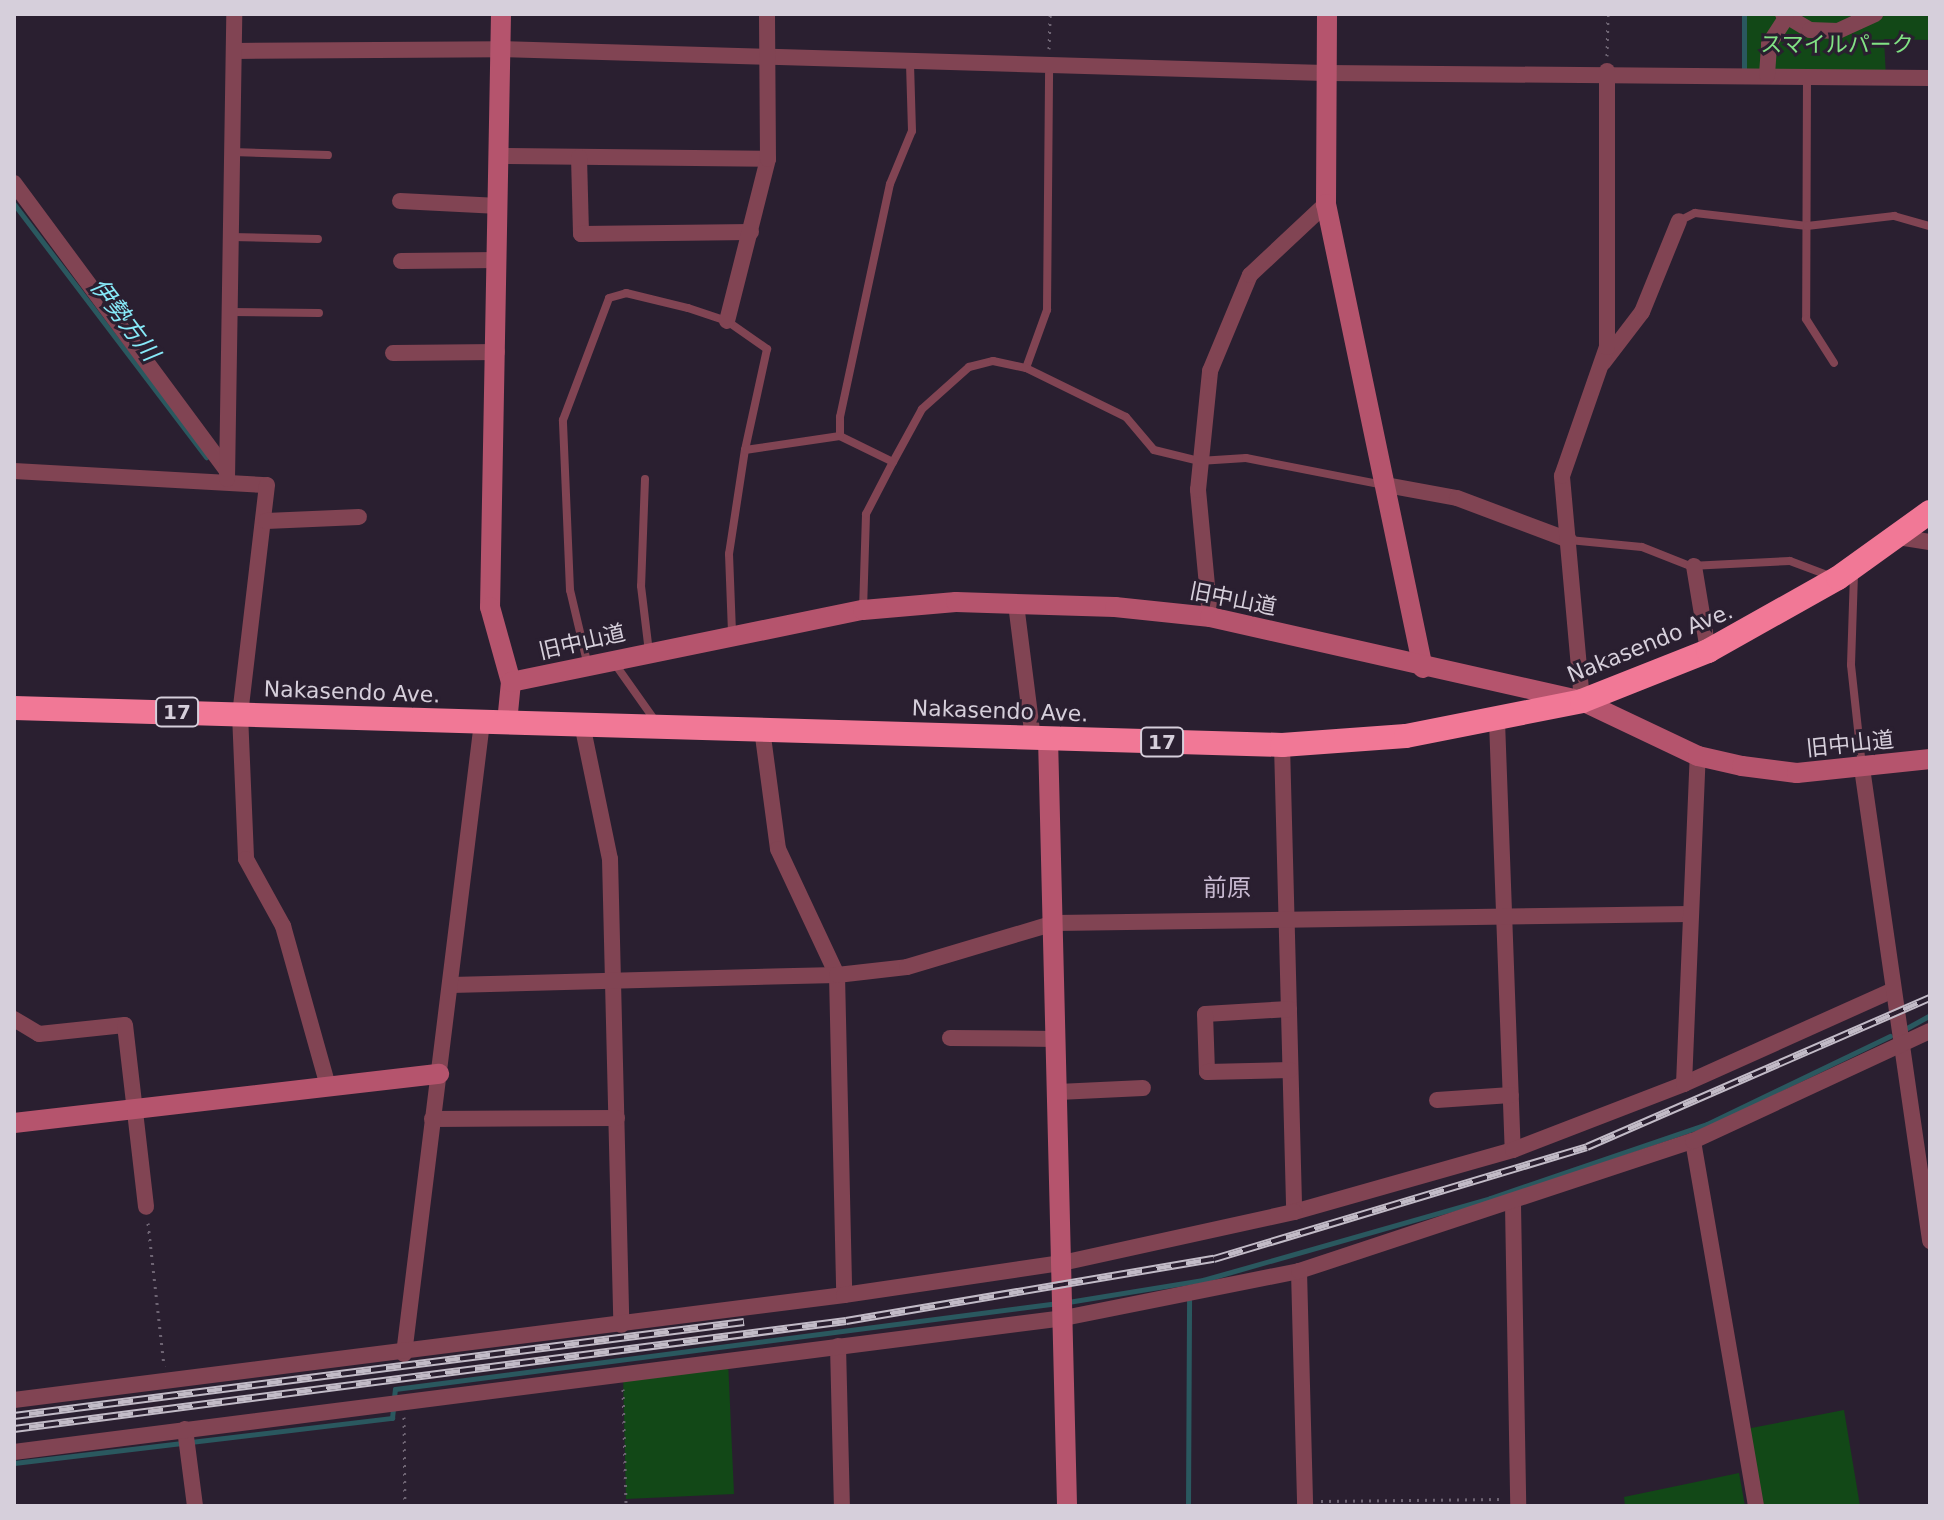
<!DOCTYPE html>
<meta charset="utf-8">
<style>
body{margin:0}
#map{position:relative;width:1944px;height:1520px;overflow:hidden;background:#2a1f30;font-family:"DejaVu Sans","Noto Sans JP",sans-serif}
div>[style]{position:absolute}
.green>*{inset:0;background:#124817}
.stream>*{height:5px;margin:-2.5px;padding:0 2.5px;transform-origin:2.5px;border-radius:2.5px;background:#2a585f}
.path>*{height:3px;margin-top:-1.5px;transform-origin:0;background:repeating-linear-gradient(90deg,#6e6473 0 2px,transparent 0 8px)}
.lane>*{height:8px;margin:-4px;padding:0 4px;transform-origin:4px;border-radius:4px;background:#814453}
.street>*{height:16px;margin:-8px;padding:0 8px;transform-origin:8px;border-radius:8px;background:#814453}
.secondary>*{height:20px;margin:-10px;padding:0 10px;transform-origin:10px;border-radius:10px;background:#b5546d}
.highway>*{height:24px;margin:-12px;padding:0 12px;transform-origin:12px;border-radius:12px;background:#f17896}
.rail>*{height:8px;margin-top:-4px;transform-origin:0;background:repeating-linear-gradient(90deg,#2a1f30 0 15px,#c2bbc7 0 30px);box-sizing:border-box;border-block:2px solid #c2bbc7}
span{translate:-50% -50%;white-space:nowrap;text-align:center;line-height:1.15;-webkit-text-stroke:6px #2a1f30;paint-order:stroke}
.shield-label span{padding:2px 6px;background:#2a1f30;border:2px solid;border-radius:6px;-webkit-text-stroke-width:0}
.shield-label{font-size:20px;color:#d6cfdb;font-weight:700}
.park-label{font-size:22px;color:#81e284}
.street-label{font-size:22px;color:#d6cfdb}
.water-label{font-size:24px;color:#87eaf9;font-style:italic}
.neighbourhood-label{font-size:24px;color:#c8bad1}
.frame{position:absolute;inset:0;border:16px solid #d6cfdb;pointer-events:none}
</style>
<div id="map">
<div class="green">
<i style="clip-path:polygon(1744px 14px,1930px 14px,1930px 40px,1884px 39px,1886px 77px,1744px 74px)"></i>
<i style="clip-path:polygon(728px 1360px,734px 1494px,626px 1499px,623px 1373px)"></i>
<i style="clip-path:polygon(1844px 1410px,1860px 1506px,1760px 1506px,1746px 1429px)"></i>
<i style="clip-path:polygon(1739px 1473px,1745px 1506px,1625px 1506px,1624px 1497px)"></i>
</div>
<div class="stream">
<i style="left:1744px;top:73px;width:59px;rotate:-90deg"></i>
<i style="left:14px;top:204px;width:318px;rotate:52.8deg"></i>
<i style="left:1905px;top:1029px;width:29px;rotate:-29deg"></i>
<i style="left:1068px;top:1302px;width:137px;rotate:-9.3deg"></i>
<i style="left:1203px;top:1280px;width:298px;rotate:-15.9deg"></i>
<i style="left:1490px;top:1198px;width:229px;rotate:-18.8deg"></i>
<i style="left:1707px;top:1124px;width:203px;rotate:-25.7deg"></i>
<i style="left:394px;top:1398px;width:9px;rotate:-84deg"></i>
<i style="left:395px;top:1389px;width:669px;rotate:-7.39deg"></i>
<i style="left:14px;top:1463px;width:381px;rotate:-6.8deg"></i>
<i style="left:392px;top:1418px;width:10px;rotate:-84deg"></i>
<i style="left:1188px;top:1506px;width:211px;rotate:-89.7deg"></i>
</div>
<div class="path">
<i style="left:1049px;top:49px;width:35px;rotate:-88deg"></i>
<i style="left:1607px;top:56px;width:42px;rotate:-88.6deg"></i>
<i style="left:148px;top:1223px;width:144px;rotate:83.6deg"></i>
<i style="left:623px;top:1389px;width:117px;rotate:88.5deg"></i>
<i style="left:404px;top:1417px;width:89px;rotate:89.4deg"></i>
<i style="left:1321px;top:1501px;width:181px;rotate:-0.6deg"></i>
</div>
<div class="lane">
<i style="left:1807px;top:76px;width:243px;rotate:90.2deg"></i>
<i style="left:1806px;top:319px;width:52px;rotate:57.5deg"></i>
<i style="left:232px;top:152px;width:96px;rotate:1.8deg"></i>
<i style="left:1679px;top:221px;width:18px;rotate:-27deg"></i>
<i style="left:1695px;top:213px;width:113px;rotate:6.6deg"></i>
<i style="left:1807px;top:226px;width:88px;rotate:-6.6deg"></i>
<i style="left:1894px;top:216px;width:37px;rotate:16deg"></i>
<i style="left:231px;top:237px;width:87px;rotate:1.3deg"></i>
<i style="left:230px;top:312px;width:89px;rotate:0.6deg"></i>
<i style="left:1026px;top:368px;width:62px;rotate:-70.1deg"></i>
<i style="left:1047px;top:310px;width:245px;rotate:-89.5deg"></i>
<i style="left:893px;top:462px;width:60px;rotate:-61.3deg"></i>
<i style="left:922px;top:409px;width:63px;rotate:-41.8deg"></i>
<i style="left:969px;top:367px;width:25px;rotate:-14deg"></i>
<i style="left:993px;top:361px;width:34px;rotate:12deg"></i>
<i style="left:1026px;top:368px;width:111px;rotate:26.1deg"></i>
<i style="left:1126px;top:417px;width:43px;rotate:49.7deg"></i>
<i style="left:1154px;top:450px;width:46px;rotate:13.7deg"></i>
<i style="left:1199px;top:461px;width:47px;rotate:-3.7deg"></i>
<i style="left:1246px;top:458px;width:141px;rotate:11.1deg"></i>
<i style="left:645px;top:479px;width:107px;rotate:92.1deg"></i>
<i style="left:641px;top:586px;width:66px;rotate:83.1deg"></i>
<i style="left:1569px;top:540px;width:73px;rotate:5.5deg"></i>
<i style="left:1642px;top:547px;width:52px;rotate:21.6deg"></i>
<i style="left:1690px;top:566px;width:100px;rotate:-2.9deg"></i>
<i style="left:1790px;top:561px;width:43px;rotate:20.6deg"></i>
<i style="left:1854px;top:574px;width:91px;rotate:91.9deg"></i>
<i style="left:1851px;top:665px;width:103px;rotate:83.8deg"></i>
<i style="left:863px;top:610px;width:96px;rotate:-88.2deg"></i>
<i style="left:866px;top:514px;width:59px;rotate:-62.6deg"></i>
<i style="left:893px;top:462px;width:59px;rotate:-153.9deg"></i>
<i style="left:840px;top:436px;width:19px;rotate:-90deg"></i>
<i style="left:840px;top:417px;width:238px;rotate:-77.9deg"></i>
<i style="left:890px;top:184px;width:57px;rotate:-67.5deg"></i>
<i style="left:912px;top:131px;width:69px;rotate:-91.7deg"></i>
<i style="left:732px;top:632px;width:78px;rotate:-92.2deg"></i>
<i style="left:729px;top:554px;width:105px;rotate:-81.3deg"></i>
<i style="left:615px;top:664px;width:71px;rotate:54.7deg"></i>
<i style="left:588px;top:666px;width:78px;rotate:-103.3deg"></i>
<i style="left:570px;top:590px;width:170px;rotate:-92.4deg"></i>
<i style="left:563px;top:420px;width:130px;rotate:-69.3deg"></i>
<i style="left:609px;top:298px;width:18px;rotate:-16deg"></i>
<i style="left:626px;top:293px;width:64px;rotate:13.6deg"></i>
<i style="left:688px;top:308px;width:41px;rotate:18.4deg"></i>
<i style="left:727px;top:321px;width:49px;rotate:35deg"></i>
<i style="left:767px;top:349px;width:103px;rotate:102.3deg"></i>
<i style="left:745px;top:450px;width:96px;rotate:-8.4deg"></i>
</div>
<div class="street">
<i style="left:1783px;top:14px;width:31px;rotate:31deg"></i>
<i style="left:1810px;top:30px;width:28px;rotate:2deg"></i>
<i style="left:1838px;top:31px;width:41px;rotate:-24.7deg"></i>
<i style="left:234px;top:51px;width:267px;rotate:-0.4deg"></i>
<i style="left:501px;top:49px;width:825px;rotate:1.67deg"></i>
<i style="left:1326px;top:73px;width:604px;rotate:0.47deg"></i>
<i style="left:1767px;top:75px;width:31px;rotate:-86deg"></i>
<i style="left:1769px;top:44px;width:31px;rotate:-57deg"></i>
<i style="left:500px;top:156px;width:268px;rotate:0.6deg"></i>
<i style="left:579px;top:157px;width:77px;rotate:88.5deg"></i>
<i style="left:581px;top:234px;width:170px;rotate:-0.7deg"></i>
<i style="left:14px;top:183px;width:358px;rotate:53.5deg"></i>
<i style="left:400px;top:201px;width:99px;rotate:2.9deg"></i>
<i style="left:401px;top:261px;width:97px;rotate:-0.6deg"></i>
<i style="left:727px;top:321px;width:167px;rotate:-75.8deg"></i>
<i style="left:768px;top:159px;width:145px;rotate:-90.4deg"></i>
<i style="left:393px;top:353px;width:104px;rotate:-0.6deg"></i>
<i style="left:1603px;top:363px;width:64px;rotate:-52.6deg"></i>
<i style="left:1642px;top:312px;width:98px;rotate:-67.9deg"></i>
<i style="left:14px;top:471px;width:253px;rotate:3.2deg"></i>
<i style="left:267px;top:485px;width:231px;rotate:96.7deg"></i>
<i style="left:240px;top:714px;width:145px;rotate:87.6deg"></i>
<i style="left:246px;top:859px;width:77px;rotate:61.1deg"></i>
<i style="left:283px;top:926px;width:166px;rotate:74.3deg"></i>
<i style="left:227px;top:479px;width:465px;rotate:-89.1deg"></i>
<i style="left:1386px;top:485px;width:72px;rotate:10.4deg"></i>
<i style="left:1457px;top:498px;width:120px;rotate:20.6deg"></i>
<i style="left:266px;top:521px;width:93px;rotate:-2.5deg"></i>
<i style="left:1898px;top:537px;width:32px;rotate:9deg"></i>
<i style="left:1694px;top:566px;width:86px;rotate:80.6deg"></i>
<i style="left:1016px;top:604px;width:135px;rotate:82.8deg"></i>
<i style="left:1210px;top:617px;width:128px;rotate:-95.4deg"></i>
<i style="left:1198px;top:490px;width:120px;rotate:-84.2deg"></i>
<i style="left:1210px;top:371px;width:104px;rotate:-67.4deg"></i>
<i style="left:1250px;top:275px;width:104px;rotate:-43.1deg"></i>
<i style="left:1582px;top:701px;width:226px;rotate:-95.1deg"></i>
<i style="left:1562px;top:476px;width:137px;rotate:-70.8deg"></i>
<i style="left:1607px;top:347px;width:276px;rotate:-90deg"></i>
<i style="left:1497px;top:721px;width:429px;rotate:87.9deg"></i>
<i style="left:582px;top:724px;width:138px;rotate:78.3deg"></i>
<i style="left:610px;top:859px;width:466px;rotate:88.6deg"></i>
<i style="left:762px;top:729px;width:121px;rotate:82.4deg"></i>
<i style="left:778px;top:849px;width:139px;rotate:64.9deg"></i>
<i style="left:837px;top:975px;width:320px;rotate:88.7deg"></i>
<i style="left:1282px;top:745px;width:467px;rotate:88.5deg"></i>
<i style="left:1294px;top:1212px;width:228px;rotate:-15.8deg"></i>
<i style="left:1513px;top:1150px;width:183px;rotate:-21.1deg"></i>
<i style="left:1684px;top:1084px;width:227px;rotate:-24.2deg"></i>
<i style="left:1862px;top:768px;width:478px;rotate:81.8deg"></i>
<i style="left:451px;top:985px;width:386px;rotate:-1.5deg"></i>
<i style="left:837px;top:975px;width:70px;rotate:-6.5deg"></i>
<i style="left:907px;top:967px;width:154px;rotate:-16.6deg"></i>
<i style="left:1055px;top:923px;width:635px;rotate:-0.81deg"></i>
<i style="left:1289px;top:1009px;width:84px;rotate:176.6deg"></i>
<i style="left:1205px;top:1014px;width:58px;rotate:88deg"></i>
<i style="left:1207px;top:1072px;width:83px;rotate:-1.4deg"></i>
<i style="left:14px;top:1019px;width:29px;rotate:31deg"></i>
<i style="left:39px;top:1034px;width:86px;rotate:-6deg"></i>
<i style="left:125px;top:1025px;width:183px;rotate:83.4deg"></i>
<i style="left:950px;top:1038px;width:107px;rotate:0.5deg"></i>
<i style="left:1684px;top:1084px;width:328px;rotate:-87.6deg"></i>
<i style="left:1058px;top:1092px;width:85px;rotate:-2.7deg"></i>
<i style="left:1437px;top:1100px;width:74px;rotate:-3.9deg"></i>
<i style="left:432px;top:1119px;width:185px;rotate:-0.3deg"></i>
<i style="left:1693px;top:1141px;width:370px;rotate:80.2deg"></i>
<i style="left:1513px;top:1205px;width:301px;rotate:89deg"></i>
<i style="left:1299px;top:1271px;width:235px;rotate:88.5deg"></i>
<i style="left:838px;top:1346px;width:160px;rotate:88.6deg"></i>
<i style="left:404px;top:1354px;width:637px;rotate:-82.96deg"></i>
<i style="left:14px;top:1400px;width:837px;rotate:-7.21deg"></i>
<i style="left:844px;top:1295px;width:220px;rotate:-8.4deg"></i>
<i style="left:1062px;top:1263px;width:238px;rotate:-12.4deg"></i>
<i style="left:185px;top:1429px;width:78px;rotate:82.6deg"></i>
<i style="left:14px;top:1452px;width:1059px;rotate:-7.27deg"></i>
<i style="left:1064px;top:1318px;width:240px;rotate:-11.3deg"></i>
<i style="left:1299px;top:1271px;width:415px;rotate:-18.3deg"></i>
<i style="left:1693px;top:1141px;width:261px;rotate:-24.9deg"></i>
</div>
<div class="secondary">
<i style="left:501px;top:14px;width:593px;rotate:91.06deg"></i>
<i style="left:490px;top:607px;width:78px;rotate:74.4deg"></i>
<i style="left:511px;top:682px;width:41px;rotate:95.6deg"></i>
<i style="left:1327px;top:14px;width:190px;rotate:90.3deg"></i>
<i style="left:1326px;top:204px;width:474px;rotate:78.2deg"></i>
<i style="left:511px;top:682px;width:359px;rotate:-11.6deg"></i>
<i style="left:863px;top:610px;width:93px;rotate:-4.9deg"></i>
<i style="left:956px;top:602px;width:159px;rotate:1.8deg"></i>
<i style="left:1115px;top:607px;width:96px;rotate:6deg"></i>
<i style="left:1210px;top:617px;width:381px;rotate:12.7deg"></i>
<i style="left:1582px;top:701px;width:128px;rotate:25.4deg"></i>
<i style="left:1698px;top:756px;width:45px;rotate:12.8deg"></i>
<i style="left:1742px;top:766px;width:55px;rotate:7.3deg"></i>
<i style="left:1797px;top:773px;width:134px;rotate:-6deg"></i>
<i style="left:1048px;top:738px;width:768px;rotate:88.58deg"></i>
<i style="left:14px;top:1123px;width:428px;rotate:-6.6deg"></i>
</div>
<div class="highway">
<i style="left:14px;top:708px;width:1269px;rotate:1.67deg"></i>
<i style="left:1282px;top:745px;width:124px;rotate:-4.2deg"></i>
<i style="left:1406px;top:736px;width:179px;rotate:-11.2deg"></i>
<i style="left:1582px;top:701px;width:136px;rotate:-21.6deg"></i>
<i style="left:1708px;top:651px;width:149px;rotate:-29.3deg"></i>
<i style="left:1838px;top:578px;width:113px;rotate:-35.7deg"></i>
</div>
<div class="rail">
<i style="left:14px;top:1416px;width:736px;rotate:-7.34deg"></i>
<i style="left:14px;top:1429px;width:839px;rotate:-7.4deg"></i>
<i style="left:846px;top:1321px;width:373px;rotate:-9.6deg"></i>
<i style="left:1214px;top:1259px;width:389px;rotate:-16.7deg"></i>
<i style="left:1587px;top:1147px;width:374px;rotate:-23.5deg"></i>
</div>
<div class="shield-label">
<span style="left:177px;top:712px">17</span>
<span style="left:1162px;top:742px">17</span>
</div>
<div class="park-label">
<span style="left:1837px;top:45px">スマイルパーク</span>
</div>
<div class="street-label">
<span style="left:1233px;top:599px;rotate:11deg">旧中山道</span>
<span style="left:582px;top:642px;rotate:-13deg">旧中山道</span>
<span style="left:1650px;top:643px;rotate:-22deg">Nakasendo Ave.</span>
<span style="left:352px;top:692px;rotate:2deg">Nakasendo Ave.</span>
<span style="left:1000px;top:711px;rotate:2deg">Nakasendo Ave.</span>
<span style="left:1850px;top:744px;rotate:-6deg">旧中山道</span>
</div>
<div class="water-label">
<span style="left:124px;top:320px;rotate:53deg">伊勢方川</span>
</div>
<div class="neighbourhood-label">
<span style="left:1227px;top:889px">前原</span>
</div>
<div class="frame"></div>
</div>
